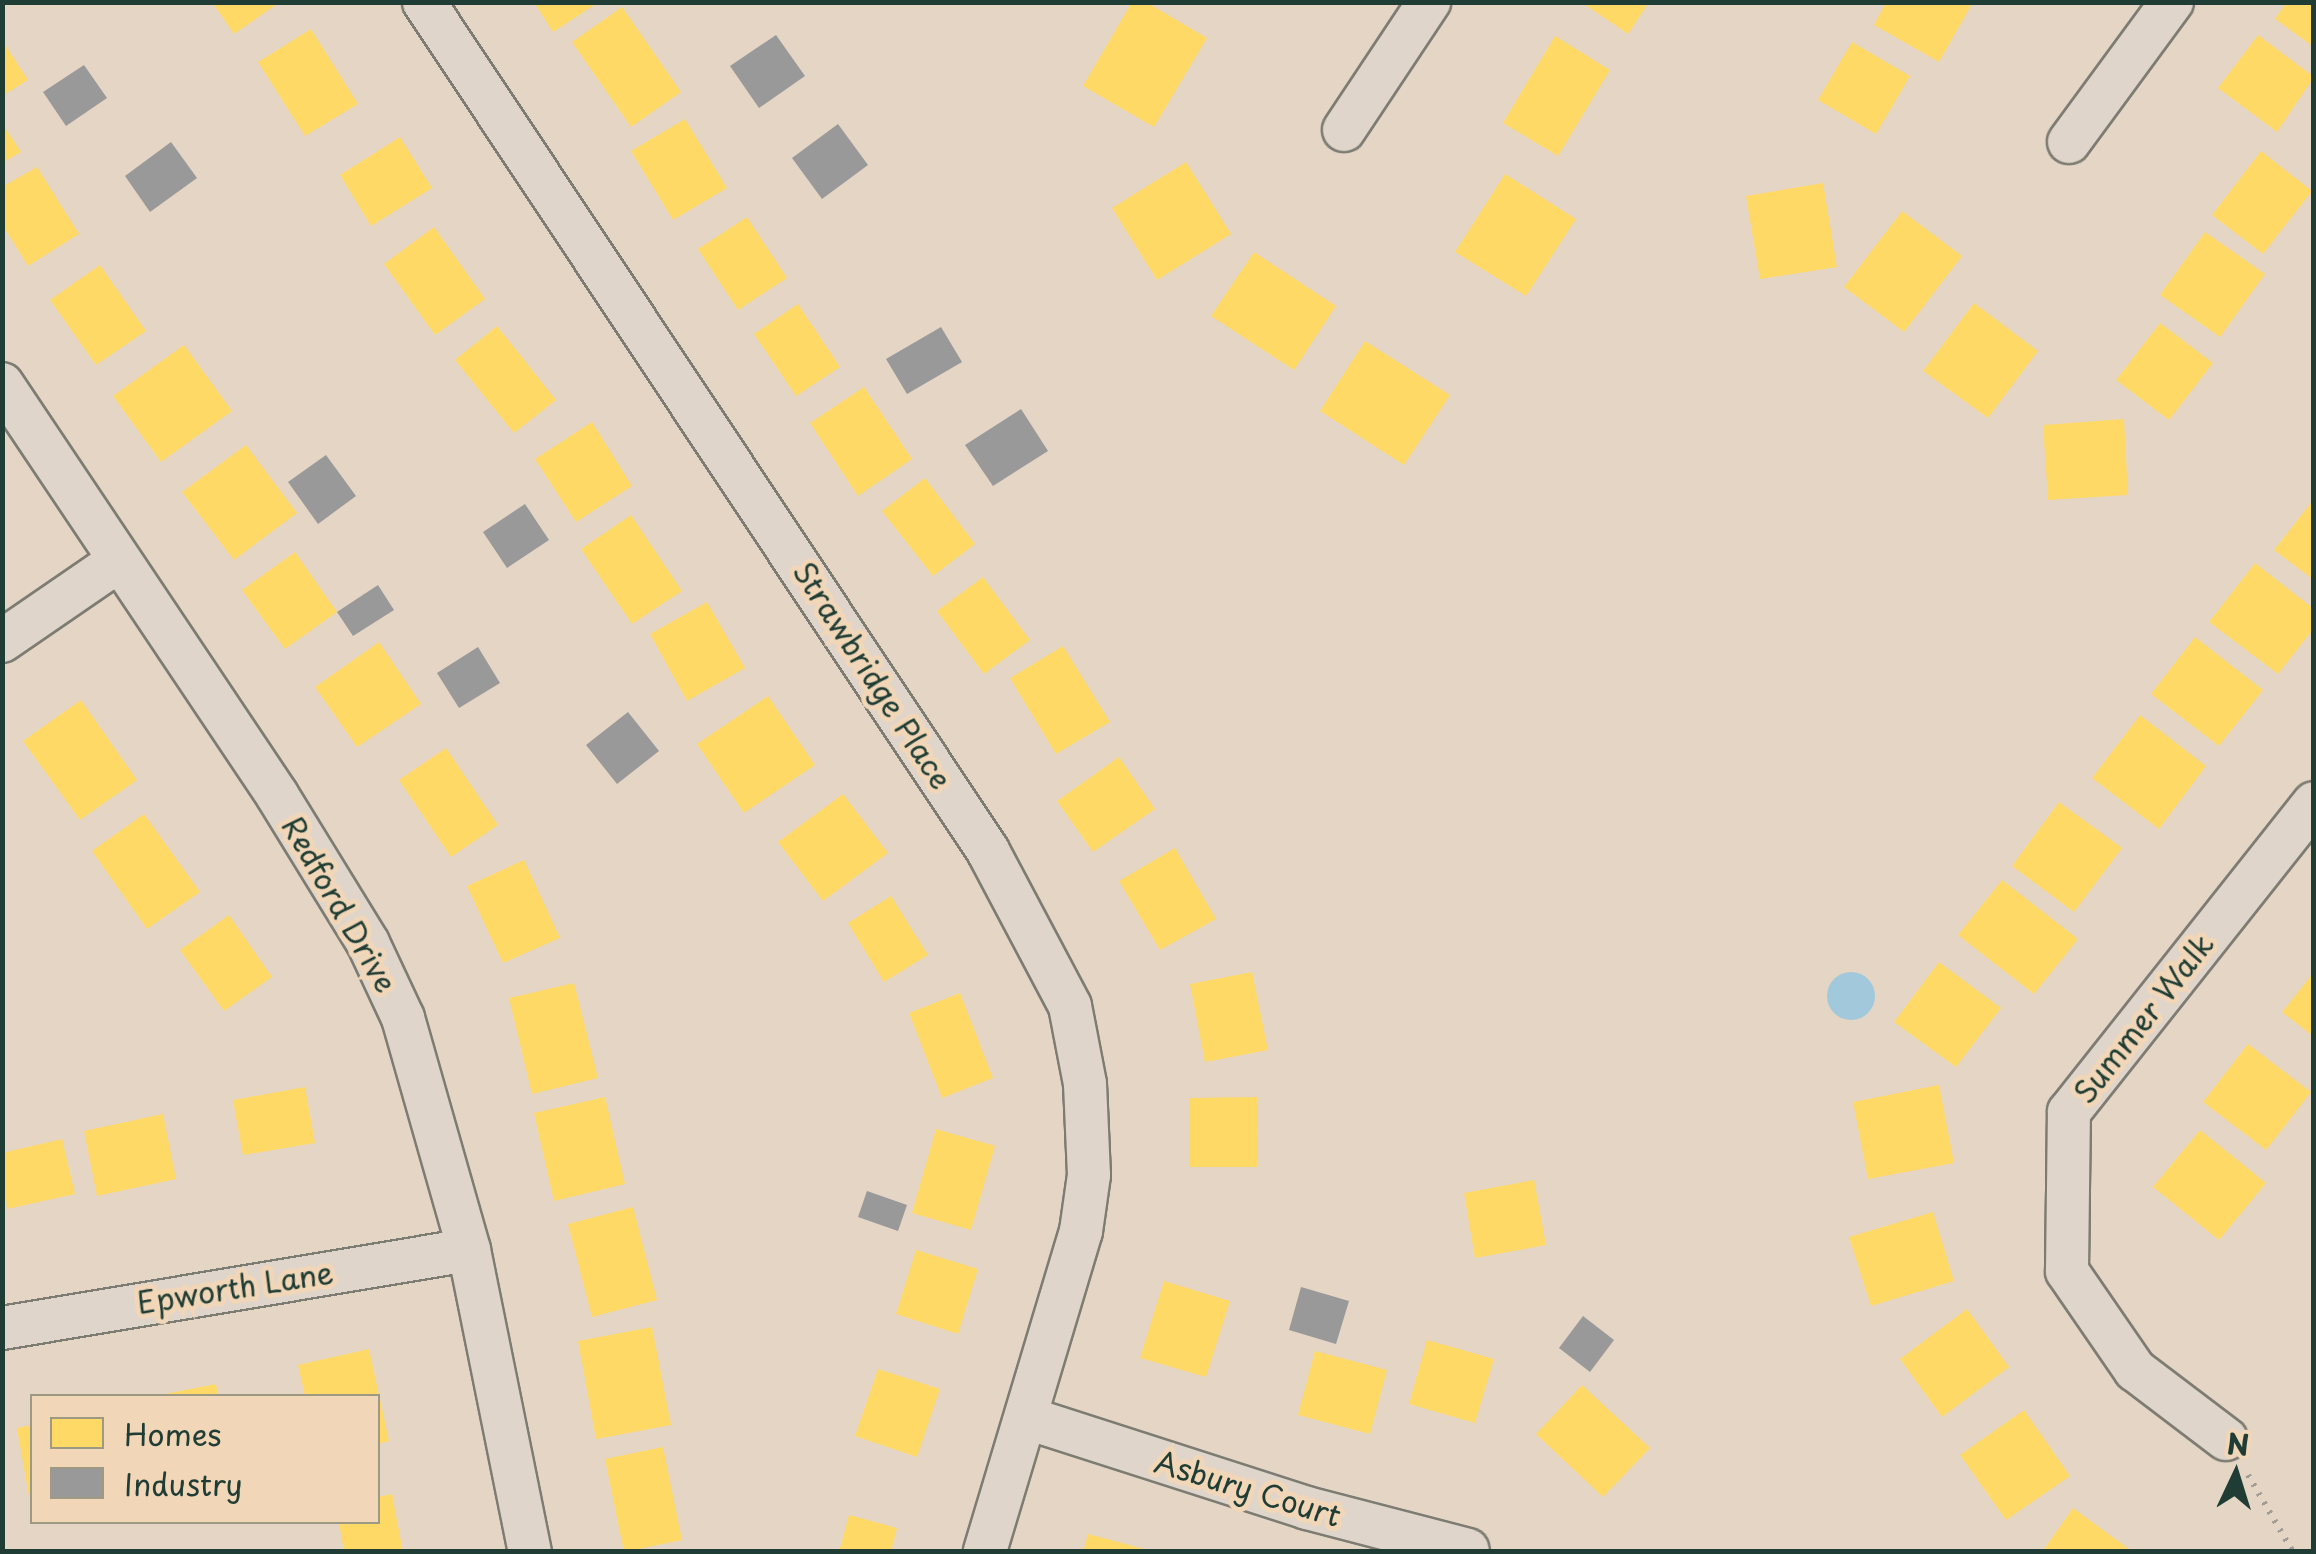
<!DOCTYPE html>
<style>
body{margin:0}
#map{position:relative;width:2316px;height:1554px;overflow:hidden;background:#e4d5c5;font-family:"Playpen Sans",sans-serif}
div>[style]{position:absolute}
.water>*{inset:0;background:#a1c9db}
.round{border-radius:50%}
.homes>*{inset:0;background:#ffd966}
.industry>*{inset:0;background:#999}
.path>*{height:6px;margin-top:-3px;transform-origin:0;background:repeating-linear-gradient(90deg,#a19d94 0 2.5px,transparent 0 10.5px)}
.roads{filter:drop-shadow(2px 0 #7d7c73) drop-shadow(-2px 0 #7d7c73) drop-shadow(0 2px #7d7c73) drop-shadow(0 -2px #7d7c73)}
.minor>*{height:42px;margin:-21px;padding:0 21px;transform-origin:21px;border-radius:21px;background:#dfd5ca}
span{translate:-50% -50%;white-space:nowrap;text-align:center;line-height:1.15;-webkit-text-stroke:10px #f1d6b8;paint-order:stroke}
.street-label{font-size:30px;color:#1f3d34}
.frame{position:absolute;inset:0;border:5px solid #1f3d34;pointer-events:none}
.legend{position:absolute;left:30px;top:1394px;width:350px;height:130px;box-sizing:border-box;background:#f1d6b8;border:2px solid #9d9983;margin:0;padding:12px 18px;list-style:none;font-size:30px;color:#1f3d34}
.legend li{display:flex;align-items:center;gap:20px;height:50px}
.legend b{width:50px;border:2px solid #9d9983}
.north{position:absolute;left:2186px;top:1424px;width:100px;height:100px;-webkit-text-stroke:8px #f1d6b8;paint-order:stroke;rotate:4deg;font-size:28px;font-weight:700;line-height:40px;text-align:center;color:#1f3d34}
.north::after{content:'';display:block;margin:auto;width:35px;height:45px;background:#1f3d34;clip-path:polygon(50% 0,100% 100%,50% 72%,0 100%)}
</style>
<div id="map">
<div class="water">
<i class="round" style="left:1827px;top:972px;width:48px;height:48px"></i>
</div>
<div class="homes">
<i style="clip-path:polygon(212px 2px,280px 2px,234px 34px)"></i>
<i style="clip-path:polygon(534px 2px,599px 2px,553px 32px)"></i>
<i style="clip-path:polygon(1132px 2px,1146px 2px,1207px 38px,1154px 127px,1083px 86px)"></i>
<i style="clip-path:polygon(1581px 2px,1649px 2px,1628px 34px)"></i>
<i style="clip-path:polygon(1886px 2px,1973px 2px,1939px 62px,1874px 25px)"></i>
<i style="clip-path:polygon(2287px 2px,2314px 2px,2314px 47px,2275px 19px)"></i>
<i style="clip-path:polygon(622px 7px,681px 92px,631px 127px,572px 42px)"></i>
<i style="clip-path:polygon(311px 29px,358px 104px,305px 136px,258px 62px)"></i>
<i style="clip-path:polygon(2258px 35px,2314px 77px,2277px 132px,2218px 88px)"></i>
<i style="clip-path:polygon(1555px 36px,1610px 70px,1558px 156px,1503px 123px)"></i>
<i style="clip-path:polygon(2px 40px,28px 80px,2px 96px)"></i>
<i style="clip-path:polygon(1852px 42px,1910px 76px,1876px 134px,1818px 100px)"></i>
<i style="clip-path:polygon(685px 119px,727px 188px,673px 220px,631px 151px)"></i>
<i style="clip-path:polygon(2px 123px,21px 152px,2px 163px)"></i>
<i style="clip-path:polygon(400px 137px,432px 188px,371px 226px,340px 175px)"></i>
<i style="clip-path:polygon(2261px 151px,2312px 191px,2263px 254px,2212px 215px)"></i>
<i style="clip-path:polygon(1186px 162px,1231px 234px,1157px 280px,1112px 208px)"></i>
<i style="clip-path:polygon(37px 167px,79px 234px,28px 266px,2px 224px,2px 187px)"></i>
<i style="clip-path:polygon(1505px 174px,1576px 219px,1526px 296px,1455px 252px)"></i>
<i style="clip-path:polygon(1823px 183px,1837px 267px,1760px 279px,1746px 196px)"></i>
<i style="clip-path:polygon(1902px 211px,1962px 256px,1904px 332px,1844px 287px)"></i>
<i style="clip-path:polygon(747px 217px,787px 278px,738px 310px,698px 249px)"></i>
<i style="clip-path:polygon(434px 227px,485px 299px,435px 335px,384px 264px)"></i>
<i style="clip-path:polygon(2205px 232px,2265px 274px,2220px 337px,2160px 295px)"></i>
<i style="clip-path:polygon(1254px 252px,1336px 306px,1294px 370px,1211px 316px)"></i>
<i style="clip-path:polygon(100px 265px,146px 331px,96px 365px,50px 300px)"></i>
<i style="clip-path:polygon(1974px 303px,2038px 351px,1988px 418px,1923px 371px)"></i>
<i style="clip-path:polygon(798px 304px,840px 367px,796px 396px,754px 334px)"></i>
<i style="clip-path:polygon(2160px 323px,2213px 363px,2169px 420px,2116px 380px)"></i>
<i style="clip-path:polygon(497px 326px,556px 400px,514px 433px,455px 360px)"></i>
<i style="clip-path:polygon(1365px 341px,1450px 395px,1404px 465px,1320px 411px)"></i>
<i style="clip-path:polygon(184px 345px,232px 411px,161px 462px,113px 396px)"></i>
<i style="clip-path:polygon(864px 387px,912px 459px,858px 496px,810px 423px)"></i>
<i style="clip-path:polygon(2124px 419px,2128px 495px,2048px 500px,2043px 425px)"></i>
<i style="clip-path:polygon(592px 422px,632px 486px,576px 522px,535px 459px)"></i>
<i style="clip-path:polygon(246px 445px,297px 513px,234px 560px,182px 492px)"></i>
<i style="clip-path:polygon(925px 478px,975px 544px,933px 576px,882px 511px)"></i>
<i style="clip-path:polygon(2314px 499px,2314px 580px,2274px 550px)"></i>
<i style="clip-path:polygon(631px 515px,682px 591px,632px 624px,581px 549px)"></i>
<i style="clip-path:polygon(295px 552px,337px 612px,285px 649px,242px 590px)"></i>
<i style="clip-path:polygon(2255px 563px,2314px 609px,2314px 628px,2278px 674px,2209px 622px)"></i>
<i style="clip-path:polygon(983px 577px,1030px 640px,984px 674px,937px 611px)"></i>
<i style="clip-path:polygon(707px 602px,745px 668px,687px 701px,650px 634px)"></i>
<i style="clip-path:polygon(2195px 637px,2263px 690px,2219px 746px,2151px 694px)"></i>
<i style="clip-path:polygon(379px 642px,421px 704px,357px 747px,315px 687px)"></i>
<i style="clip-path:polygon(1063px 646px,1110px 722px,1056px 754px,1010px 678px)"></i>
<i style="clip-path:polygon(768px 696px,815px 765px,744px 813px,697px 744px)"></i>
<i style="clip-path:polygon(81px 700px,137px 780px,80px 820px,23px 741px)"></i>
<i style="clip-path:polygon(2140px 715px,2206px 766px,2159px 829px,2092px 778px)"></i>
<i style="clip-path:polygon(446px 748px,498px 825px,451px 857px,399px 780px)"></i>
<i style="clip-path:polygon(1119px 757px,1155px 809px,1093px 852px,1057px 801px)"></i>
<i style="clip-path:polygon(843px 794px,888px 853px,823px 901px,778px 842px)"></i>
<i style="clip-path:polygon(2059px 802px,2122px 848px,2074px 912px,2012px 866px)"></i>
<i style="clip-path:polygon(144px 814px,200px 892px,147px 929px,92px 851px)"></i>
<i style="clip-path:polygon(1175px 848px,1216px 919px,1160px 950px,1119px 881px)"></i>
<i style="clip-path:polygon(524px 860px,560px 938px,503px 963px,467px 886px)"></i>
<i style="clip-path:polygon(2002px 880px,2078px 939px,2034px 994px,1958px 935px)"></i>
<i style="clip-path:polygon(891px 896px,928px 955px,884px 982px,848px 923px)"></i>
<i style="clip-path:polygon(229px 915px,272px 977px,224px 1011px,180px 950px)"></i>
<i style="clip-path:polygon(1939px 962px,2001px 1008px,1956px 1067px,1894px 1022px)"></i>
<i style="clip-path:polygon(1252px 972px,1268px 1050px,1205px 1062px,1190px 984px)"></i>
<i style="clip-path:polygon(2314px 972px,2314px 1037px,2282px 1012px)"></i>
<i style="clip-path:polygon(574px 983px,598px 1078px,532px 1094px,509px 998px)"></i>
<i style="clip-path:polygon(960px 993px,993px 1078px,942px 1098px,909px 1013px)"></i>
<i style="clip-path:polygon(2248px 1044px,2311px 1092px,2266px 1150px,2203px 1102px)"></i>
<i style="clip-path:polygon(1939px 1085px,1954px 1163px,1868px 1179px,1853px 1102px)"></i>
<i style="clip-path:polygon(305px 1087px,315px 1143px,243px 1155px,233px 1100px)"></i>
<i style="clip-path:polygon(605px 1097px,625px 1184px,554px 1201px,534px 1113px)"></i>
<i style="clip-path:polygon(1257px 1097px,1258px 1167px,1190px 1167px,1190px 1098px)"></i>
<i style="clip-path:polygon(163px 1114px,176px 1179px,97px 1196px,84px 1131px)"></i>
<i style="clip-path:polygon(936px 1129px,995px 1146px,971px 1230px,912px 1213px)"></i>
<i style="clip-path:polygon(2200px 1130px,2266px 1183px,2219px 1240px,2153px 1187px)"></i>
<i style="clip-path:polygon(62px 1139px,75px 1194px,7px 1209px,2px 1153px)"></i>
<i style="clip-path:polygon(1534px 1180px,1546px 1245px,1475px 1258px,1464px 1193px)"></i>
<i style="clip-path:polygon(633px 1207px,657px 1300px,592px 1317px,568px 1224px)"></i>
<i style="clip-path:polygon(1933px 1212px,1954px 1281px,1871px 1306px,1849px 1237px)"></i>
<i style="clip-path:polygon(916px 1250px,978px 1269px,958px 1334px,896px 1314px)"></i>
<i style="clip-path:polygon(1164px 1281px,1230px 1301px,1206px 1377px,1140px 1358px)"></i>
<i style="clip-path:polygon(1967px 1309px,2009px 1367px,1942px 1417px,1900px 1359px)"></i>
<i style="clip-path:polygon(652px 1327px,671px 1425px,596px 1439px,578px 1341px)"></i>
<i style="clip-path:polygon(1427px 1340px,1494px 1359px,1475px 1423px,1409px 1404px)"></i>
<i style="clip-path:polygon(369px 1349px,389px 1441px,378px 1444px,378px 1396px,305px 1396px,298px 1365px)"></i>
<i style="clip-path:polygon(1315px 1351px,1387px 1370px,1370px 1434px,1298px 1415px)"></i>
<i style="clip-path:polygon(878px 1369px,940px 1389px,917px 1457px,855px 1436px)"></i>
<i style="clip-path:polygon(216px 1384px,218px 1396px,160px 1396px,160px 1395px)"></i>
<i style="clip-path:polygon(1582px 1385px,1650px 1448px,1603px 1497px,1536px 1434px)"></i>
<i style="clip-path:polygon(2024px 1410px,2070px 1476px,2006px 1520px,1960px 1455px)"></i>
<i style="clip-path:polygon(32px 1425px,32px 1495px,29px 1496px,17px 1428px)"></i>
<i style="clip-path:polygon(663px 1447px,682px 1540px,624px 1552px,605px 1459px)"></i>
<i style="clip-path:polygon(392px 1494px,403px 1552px,344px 1552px,339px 1522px,378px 1522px,378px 1497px)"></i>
<i style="clip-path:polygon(2073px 1508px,2133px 1552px,2042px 1552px)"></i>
<i style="clip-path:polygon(849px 1515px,897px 1528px,891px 1552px,839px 1552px)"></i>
<i style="clip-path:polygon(1088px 1534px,1148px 1550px,1148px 1552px,1083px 1552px)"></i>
</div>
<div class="industry">
<i style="clip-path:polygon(776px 35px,805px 76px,759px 108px,730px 66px)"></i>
<i style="clip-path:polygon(84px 65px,107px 98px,66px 126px,43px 92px)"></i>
<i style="clip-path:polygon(838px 124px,868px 165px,822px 199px,792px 158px)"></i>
<i style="clip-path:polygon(171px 142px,197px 178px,150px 212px,125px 176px)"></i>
<i style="clip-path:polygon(941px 327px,962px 362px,907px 394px,886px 359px)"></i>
<i style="clip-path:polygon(1021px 409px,1048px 451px,993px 486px,965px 445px)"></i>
<i style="clip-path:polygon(326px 455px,356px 496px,318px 524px,288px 482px)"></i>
<i style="clip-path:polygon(525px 504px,549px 540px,507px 568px,483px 532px)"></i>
<i style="clip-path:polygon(378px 585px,394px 610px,353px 636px,337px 612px)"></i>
<i style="clip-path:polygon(478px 647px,500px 683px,459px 708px,437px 673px)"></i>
<i style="clip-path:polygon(628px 712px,659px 751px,617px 784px,586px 745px)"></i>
<i style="clip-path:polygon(867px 1191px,907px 1205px,898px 1231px,858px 1217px)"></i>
<i style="clip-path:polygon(1301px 1287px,1349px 1301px,1336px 1344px,1289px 1330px)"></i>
<i style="clip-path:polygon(1583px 1316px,1614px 1340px,1590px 1372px,1559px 1348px)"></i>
</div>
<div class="path">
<i style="left:2248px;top:1475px;width:89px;rotate:59.7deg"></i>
</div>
<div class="roads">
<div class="minor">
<i style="left:424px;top:2px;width:1019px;rotate:56.4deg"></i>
<i style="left:988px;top:851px;width:175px;rotate:62.1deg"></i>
<i style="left:1070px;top:1006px;width:79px;rotate:79.1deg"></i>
<i style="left:1085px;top:1084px;width:91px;rotate:87.5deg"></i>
<i style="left:1089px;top:1175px;width:57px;rotate:98.1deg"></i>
<i style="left:1081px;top:1231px;width:335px;rotate:106.7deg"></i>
<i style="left:1344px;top:130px;width:154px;rotate:-56.4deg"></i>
<i style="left:2069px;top:142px;width:174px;rotate:-53.7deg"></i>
<i style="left:2px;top:384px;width:495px;rotate:56.2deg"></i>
<i style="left:277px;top:795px;width:174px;rotate:58.4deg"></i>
<i style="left:368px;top:943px;width:83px;rotate:65deg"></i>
<i style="left:403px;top:1018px;width:241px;rotate:74.1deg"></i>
<i style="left:469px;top:1250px;width:308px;rotate:78.6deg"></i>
<i style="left:2px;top:641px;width:140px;rotate:-34.5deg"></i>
<i style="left:2px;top:1328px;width:473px;rotate:-9.5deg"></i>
<i style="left:1030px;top:1419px;width:291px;rotate:17.8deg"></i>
<i style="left:1307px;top:1508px;width:166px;rotate:14.6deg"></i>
<i style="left:2226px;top:1439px;width:114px;rotate:-142.8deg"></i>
<i style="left:2135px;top:1370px;width:120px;rotate:-124.5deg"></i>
<i style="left:2067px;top:1271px;width:159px;rotate:-89.3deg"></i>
<i style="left:2069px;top:1112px;width:394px;rotate:-51.6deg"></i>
</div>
</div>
<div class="street-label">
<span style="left:873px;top:675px;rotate:57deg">Strawbridge Place</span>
<span style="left:340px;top:904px;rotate:60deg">Redford Drive</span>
<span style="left:2143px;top:1018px;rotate:-52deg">Summer Walk</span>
<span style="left:235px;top:1287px;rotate:-9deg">Epworth Lane</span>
<span style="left:1248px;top:1488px;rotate:17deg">Asbury Court</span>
</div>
<div class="frame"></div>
<ul class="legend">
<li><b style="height:28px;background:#ffd966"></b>Homes</li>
<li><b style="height:28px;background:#999"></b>Industry</li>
</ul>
<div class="north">N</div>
</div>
